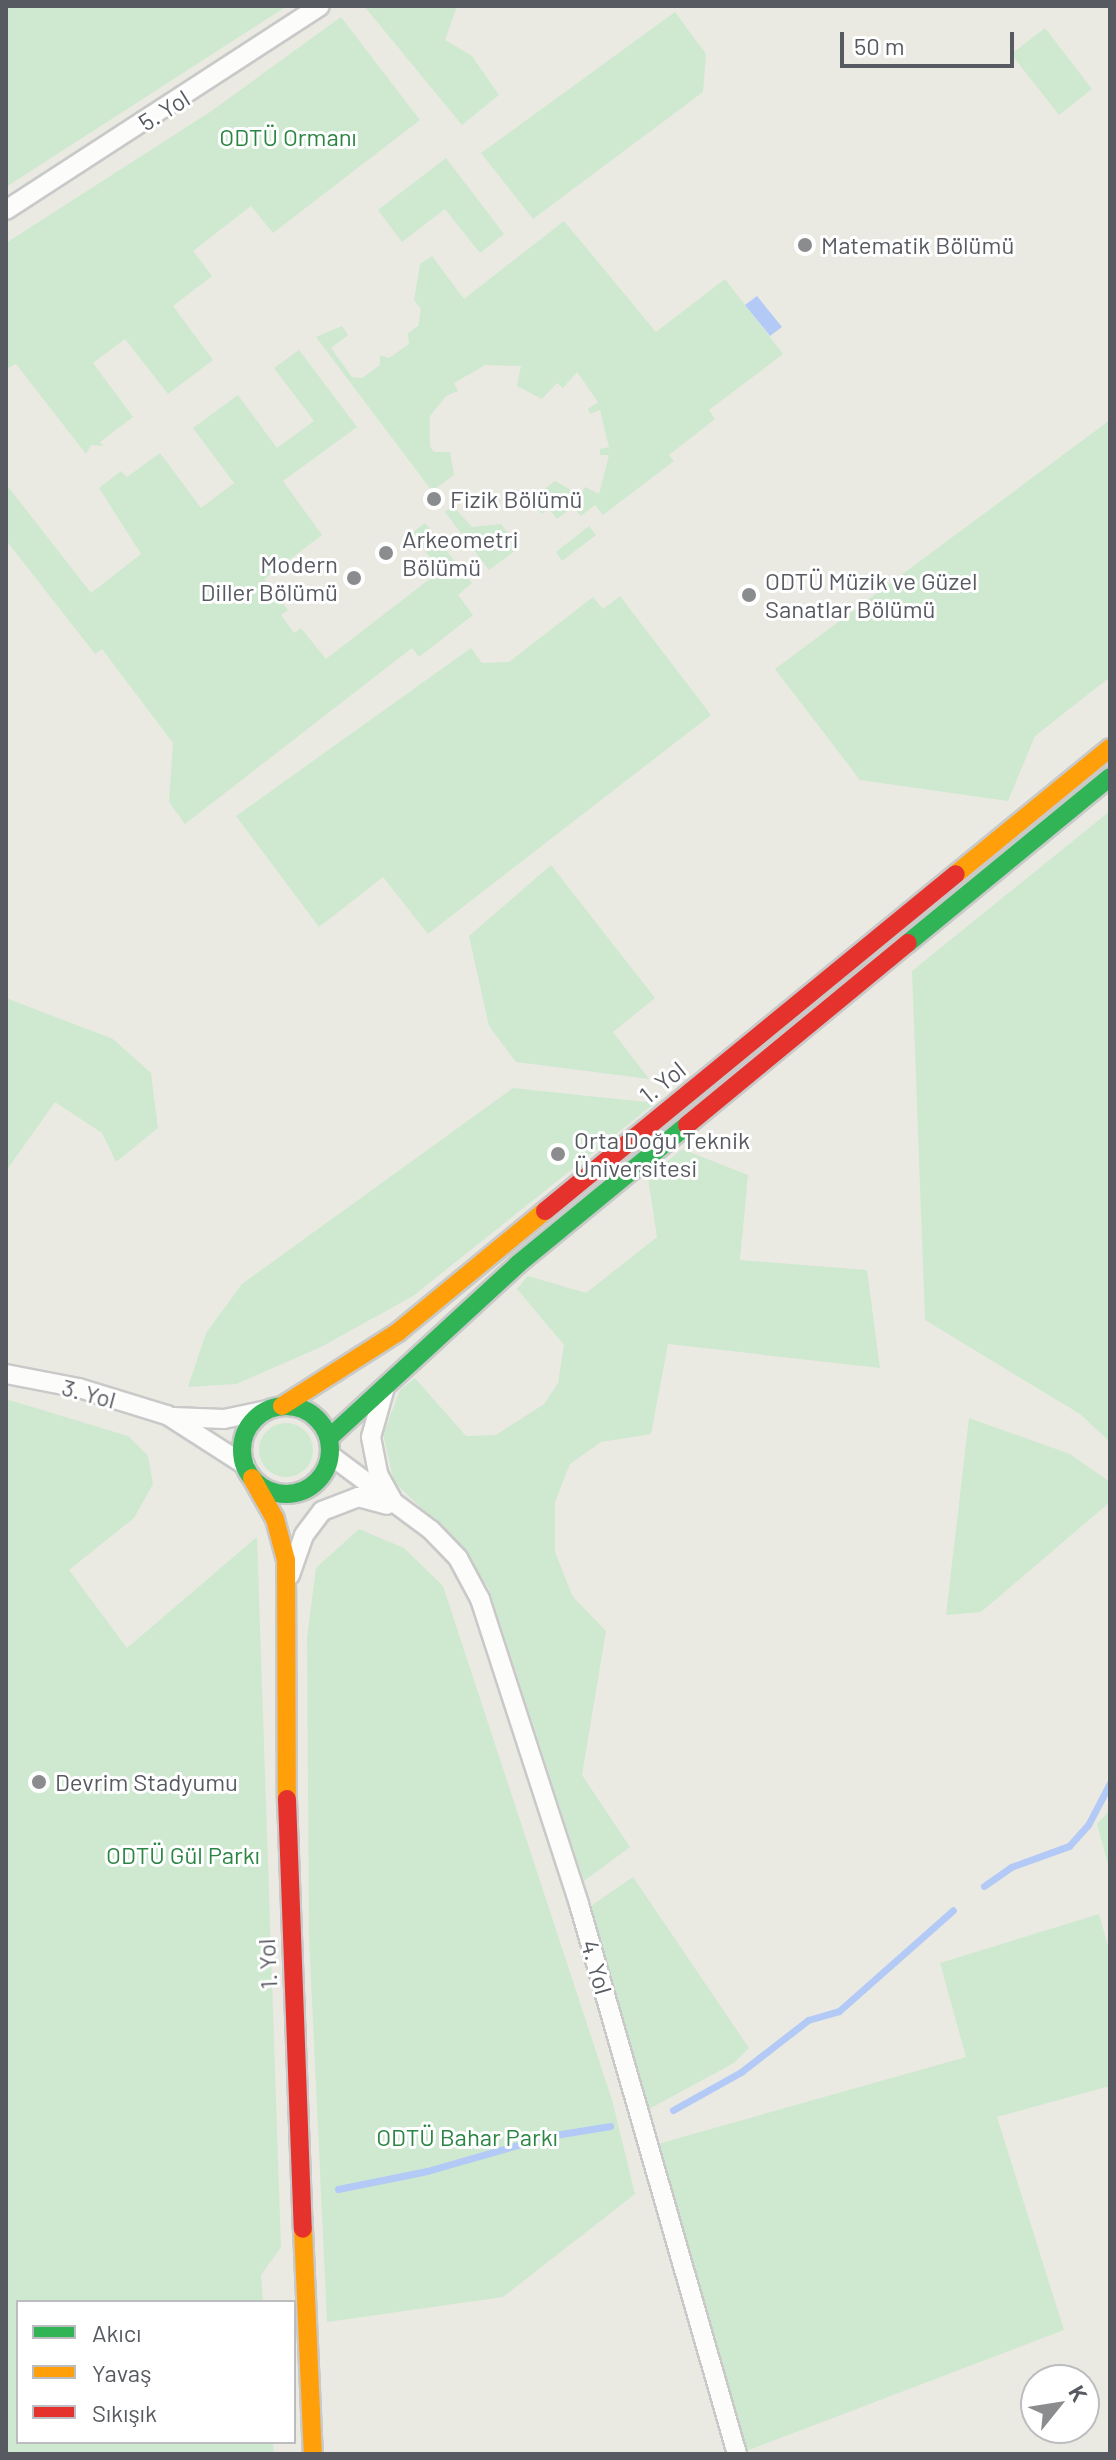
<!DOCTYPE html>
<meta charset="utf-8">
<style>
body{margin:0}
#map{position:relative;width:1116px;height:2460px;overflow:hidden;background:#eaeae2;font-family:Barlow,sans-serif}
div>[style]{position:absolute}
.green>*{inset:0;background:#cee9d0}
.round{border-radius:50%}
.water>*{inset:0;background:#b3caf6}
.stream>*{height:7px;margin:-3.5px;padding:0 3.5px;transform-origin:3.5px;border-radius:3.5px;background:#b3caf6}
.roads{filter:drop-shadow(2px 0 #c8c9c8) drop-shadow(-2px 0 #c8c9c8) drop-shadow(0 2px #c8c9c8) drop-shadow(0 -2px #c8c9c8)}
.street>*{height:18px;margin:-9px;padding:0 9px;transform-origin:9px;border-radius:9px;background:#fcfcfb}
.fast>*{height:18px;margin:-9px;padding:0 9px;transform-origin:9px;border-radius:9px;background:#30b455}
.fast>.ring{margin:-9px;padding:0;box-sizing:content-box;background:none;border:18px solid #30b455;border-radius:50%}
.slow>*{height:18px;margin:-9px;padding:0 9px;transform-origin:9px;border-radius:9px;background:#ff9f0a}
.jam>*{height:18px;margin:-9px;padding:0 9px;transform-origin:9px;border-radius:9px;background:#e5322d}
.dots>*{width:22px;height:22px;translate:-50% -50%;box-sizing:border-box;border:4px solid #fff;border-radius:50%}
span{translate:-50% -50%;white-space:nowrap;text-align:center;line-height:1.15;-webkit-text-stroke:6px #fff;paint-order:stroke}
.street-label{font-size:24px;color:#575a61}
.park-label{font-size:24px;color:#2b8543}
.poi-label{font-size:24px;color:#575a61}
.left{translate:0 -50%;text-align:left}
.right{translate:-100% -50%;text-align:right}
.frame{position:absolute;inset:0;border:8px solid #575a61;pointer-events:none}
.legend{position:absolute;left:16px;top:2300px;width:280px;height:144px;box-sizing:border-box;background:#fff;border:2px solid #bcbdc0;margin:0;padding:10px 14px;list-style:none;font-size:24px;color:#575a61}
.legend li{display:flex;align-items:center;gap:16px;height:40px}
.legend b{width:40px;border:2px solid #bcbdc0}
.north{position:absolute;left:1020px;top:2364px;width:80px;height:80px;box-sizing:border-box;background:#fff;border:2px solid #bcbdc0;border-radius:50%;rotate:60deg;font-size:22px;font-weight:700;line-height:32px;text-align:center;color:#575a61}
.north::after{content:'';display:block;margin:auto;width:28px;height:36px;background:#8a8c8e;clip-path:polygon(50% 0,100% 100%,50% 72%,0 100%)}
.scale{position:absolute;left:840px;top:32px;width:174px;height:36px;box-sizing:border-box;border:4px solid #575a61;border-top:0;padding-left:10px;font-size:24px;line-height:28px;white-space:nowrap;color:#575a61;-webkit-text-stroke:6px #fff;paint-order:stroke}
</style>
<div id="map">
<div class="green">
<i style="clip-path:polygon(6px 6px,287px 6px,6px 187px)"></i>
<i style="clip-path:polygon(364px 6px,457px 6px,445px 40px,472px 56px,499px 95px,462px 125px)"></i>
<i style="clip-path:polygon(675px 12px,706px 54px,703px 92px,533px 219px,481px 153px)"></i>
<i style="clip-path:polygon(341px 17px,420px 120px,273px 233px,251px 206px,193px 251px,212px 276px,173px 306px,213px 360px,168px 394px,125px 339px,93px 363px,133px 417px,100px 442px,103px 446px,91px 445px,86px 454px,16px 364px,6px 369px,6px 243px,210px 112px)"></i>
<i style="clip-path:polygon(1045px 28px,1092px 89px,1059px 115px,1011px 54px)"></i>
<i style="clip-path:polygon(446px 158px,504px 234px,480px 253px,445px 209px,402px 242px,378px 210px)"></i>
<i style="clip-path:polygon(564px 221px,656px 332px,725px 279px,783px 354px,709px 410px,715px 419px,669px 455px,674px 461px,603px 515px,595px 505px,581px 516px,573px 507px,557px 519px,549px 509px,542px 514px,531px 499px,555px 481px,580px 495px,585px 487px,599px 494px,609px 455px,600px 455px,600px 449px,609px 447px,600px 410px,590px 414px,588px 409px,598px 402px,577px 372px,563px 388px,557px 383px,542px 399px,517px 386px,521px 366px,485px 365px,454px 383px,458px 391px,446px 396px,430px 416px,430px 446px,434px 452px,450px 452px,454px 475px,432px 491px,316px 337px,342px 326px,348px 335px,331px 348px,352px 377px,362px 378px,380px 365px,380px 355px,389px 358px,409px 344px,408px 333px,418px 326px,421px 309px,414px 300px,420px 264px,432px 256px,464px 299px)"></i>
<i style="clip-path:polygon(299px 350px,357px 427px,283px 481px,322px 535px,264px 579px,288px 610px,281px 615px,294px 633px,301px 628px,326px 659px,440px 571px,412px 533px,425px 523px,472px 583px,458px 595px,473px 615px,419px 657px,412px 648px,185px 824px,169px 802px,173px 743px,102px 649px,95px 654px,6px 540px,6px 484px,91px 593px,141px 554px,99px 488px,121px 471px,127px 477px,160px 453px,201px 508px,234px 483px,193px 428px,238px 395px,277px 448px,314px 421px,274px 368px)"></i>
<i style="clip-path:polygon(1110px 420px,1110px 677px,1035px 736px,1008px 801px,860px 780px,775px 669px)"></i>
<i style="clip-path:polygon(453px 506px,472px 527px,501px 524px,519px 548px,489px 570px,445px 512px)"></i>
<i style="clip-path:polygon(589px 526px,596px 535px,562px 561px,556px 552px)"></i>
<i style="clip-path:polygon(620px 596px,711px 715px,428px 934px,383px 877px,319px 927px,236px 816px,471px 648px,482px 663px,509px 662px,593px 597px,603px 609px)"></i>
<i style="clip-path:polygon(1110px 811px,1110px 1442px,1080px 1414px,925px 1320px,912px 971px)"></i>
<i style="clip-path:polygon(551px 865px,655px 998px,613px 1032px,649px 1079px,516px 1062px,489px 1026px,469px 936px)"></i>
<i style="clip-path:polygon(6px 998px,113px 1039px,151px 1073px,158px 1128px,116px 1162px,102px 1133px,55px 1102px,6px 1171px)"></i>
<i style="clip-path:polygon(513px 1088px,655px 1103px,413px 1296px,321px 1347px,236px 1384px,188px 1387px,206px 1333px,242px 1284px)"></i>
<i style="clip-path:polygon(682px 1149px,748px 1175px,740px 1260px,867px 1270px,880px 1368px,668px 1344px,651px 1434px,601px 1442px,570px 1464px,555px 1502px,555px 1552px,573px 1597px,606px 1631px,582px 1775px,630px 1847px,584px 1881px,489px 1589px,456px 1541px,394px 1482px,383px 1434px,400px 1390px,415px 1378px,466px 1436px,496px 1435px,544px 1404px,558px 1383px,564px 1345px,517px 1289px,528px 1276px,586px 1293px,657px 1237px,648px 1178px)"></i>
<i style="clip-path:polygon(6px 1399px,128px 1436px,148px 1456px,153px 1484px,134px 1518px,69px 1570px,127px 1648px,257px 1537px,281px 2247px,261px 2275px,263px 2302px,18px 2302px,18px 2442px,273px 2442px,274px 2454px,6px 2454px)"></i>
<i style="clip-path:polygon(969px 1418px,1070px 1454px,1110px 1482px,1110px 1502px,981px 1612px,946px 1615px)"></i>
<i class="round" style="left:259px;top:1423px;width:54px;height:54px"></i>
<i style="clip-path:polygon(359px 1529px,404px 1548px,443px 1586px,612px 2100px,635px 2194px,503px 2297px,327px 2322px,309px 1936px,307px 1638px,316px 1568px)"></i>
<i style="clip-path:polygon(1110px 1810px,1110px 1871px,1097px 1824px)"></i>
<i style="clip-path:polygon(633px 1877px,749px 2048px,734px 2063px,649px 2109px,591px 1906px)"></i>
<i style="clip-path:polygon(1099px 1914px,1110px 1953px,1110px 2086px,997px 2117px,1064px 2330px,746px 2451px,658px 2144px,966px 2057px,940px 1963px)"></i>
</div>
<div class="water">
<i style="clip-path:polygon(757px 296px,782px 327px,770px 336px,745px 305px)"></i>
</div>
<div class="stream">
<i style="left:984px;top:1886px;width:33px;rotate:-35deg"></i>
<i style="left:1011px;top:1867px;width:62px;rotate:-19.9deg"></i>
<i style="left:1069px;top:1846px;width:28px;rotate:-48deg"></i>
<i style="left:1088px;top:1825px;width:47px;rotate:-62.4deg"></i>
<i style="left:673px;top:2110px;width:78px;rotate:-29.2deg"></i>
<i style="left:741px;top:2072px;width:85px;rotate:-37.8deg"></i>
<i style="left:808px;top:2020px;width:32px;rotate:-16deg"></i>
<i style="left:839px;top:2011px;width:152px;rotate:-41.5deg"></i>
<i style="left:338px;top:2189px;width:91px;rotate:-11.4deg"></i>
<i style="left:427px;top:2171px;width:127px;rotate:-16deg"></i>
<i style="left:549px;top:2136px;width:62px;rotate:-9.3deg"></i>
</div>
<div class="roads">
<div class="street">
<i style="left:6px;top:210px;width:374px;rotate:-33deg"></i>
<i style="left:6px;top:1374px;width:74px;rotate:10.9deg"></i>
<i style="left:79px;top:1388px;width:92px;rotate:17.1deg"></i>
<i style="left:167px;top:1415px;width:93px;rotate:32.7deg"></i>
<i style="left:384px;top:1391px;width:48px;rotate:105.8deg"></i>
<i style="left:371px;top:1437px;width:38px;rotate:79deg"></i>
<i style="left:378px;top:1474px;width:29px;rotate:61deg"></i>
<i style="left:173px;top:1417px;width:51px;rotate:2.2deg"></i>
<i style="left:224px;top:1419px;width:44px;rotate:-11.8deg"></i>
<i style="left:330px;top:1455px;width:126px;rotate:36.6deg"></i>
<i style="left:431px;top:1530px;width:39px;rotate:46deg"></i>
<i style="left:458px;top:1558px;width:47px;rotate:61.8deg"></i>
<i style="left:480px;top:1599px;width:321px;rotate:72deg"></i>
<i style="left:579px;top:1904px;width:572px;rotate:73.97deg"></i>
<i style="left:290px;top:1575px;width:42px;rotate:-70.7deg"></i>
<i style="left:304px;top:1535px;width:30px;rotate:-53deg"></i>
<i style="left:322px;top:1511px;width:39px;rotate:-21deg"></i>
<i style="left:358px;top:1497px;width:30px;rotate:15deg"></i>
</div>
<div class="fast">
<i style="left:908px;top:943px;width:261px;rotate:-39.4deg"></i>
<i class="ring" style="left:242px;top:1406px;width:70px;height:70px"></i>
<i style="left:329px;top:1438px;width:257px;rotate:-42.6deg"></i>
<i style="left:518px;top:1264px;width:219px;rotate:-39.4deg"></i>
</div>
<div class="slow">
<i style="left:956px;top:874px;width:199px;rotate:-39.3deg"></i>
<i style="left:282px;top:1406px;width:138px;rotate:-32.5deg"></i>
<i style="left:398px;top:1332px;width:190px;rotate:-39.5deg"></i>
<i style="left:252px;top:1478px;width:47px;rotate:60.7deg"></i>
<i style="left:275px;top:1519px;width:42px;rotate:75deg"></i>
<i style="left:286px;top:1560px;width:239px;rotate:89.8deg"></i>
<i style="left:303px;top:2229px;width:225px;rotate:87.5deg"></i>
</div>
<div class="jam">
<i style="left:687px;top:1125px;width:286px;rotate:-39.5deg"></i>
<i style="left:545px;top:1211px;width:531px;rotate:-39.35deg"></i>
<i style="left:287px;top:1799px;width:430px;rotate:87.9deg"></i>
</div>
</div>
<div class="dots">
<i style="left:805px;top:245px;background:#8a8c8e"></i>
<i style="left:434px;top:499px;background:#8a8c8e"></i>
<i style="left:386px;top:553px;background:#8a8c8e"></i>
<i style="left:354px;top:578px;background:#8a8c8e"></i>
<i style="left:749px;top:595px;background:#8a8c8e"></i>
<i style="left:558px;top:1154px;background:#8a8c8e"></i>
<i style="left:39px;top:1782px;background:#8a8c8e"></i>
</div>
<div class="street-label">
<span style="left:164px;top:110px;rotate:-32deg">5. Yol</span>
<span style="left:662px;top:1082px;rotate:-39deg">1. Yol</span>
<span style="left:89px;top:1393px;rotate:15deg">3. Yol</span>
<span style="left:267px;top:1964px;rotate:-93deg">1. Yol</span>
<span style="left:597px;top:1967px;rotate:74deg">4. Yol</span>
</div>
<div class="park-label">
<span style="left:288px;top:137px">ODTÜ Ormanı</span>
<span style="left:183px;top:1855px">ODTÜ Gül Parkı</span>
<span style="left:467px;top:2137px">ODTÜ Bahar Parkı</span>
</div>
<div class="poi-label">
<span class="left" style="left:821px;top:245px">Matematik Bölümü</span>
<span class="left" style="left:450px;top:499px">Fizik Bölümü</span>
<span class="left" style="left:402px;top:553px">Arkeometri<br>Bölümü</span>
<span class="right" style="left:338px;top:578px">Modern<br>Diller Bölümü</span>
<span class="left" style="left:765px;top:595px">ODTÜ Müzik ve Güzel<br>Sanatlar Bölümü</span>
<span class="left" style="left:574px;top:1154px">Orta Doğu Teknik<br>Üniversitesi</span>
<span class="left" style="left:55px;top:1782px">Devrim Stadyumu</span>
</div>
<div class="frame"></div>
<ul class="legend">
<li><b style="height:10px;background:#30b455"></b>Akıcı</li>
<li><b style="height:10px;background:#ff9f0a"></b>Yavaş</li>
<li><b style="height:10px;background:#e5322d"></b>Sıkışık</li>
</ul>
<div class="north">K</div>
<div class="scale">50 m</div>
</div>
